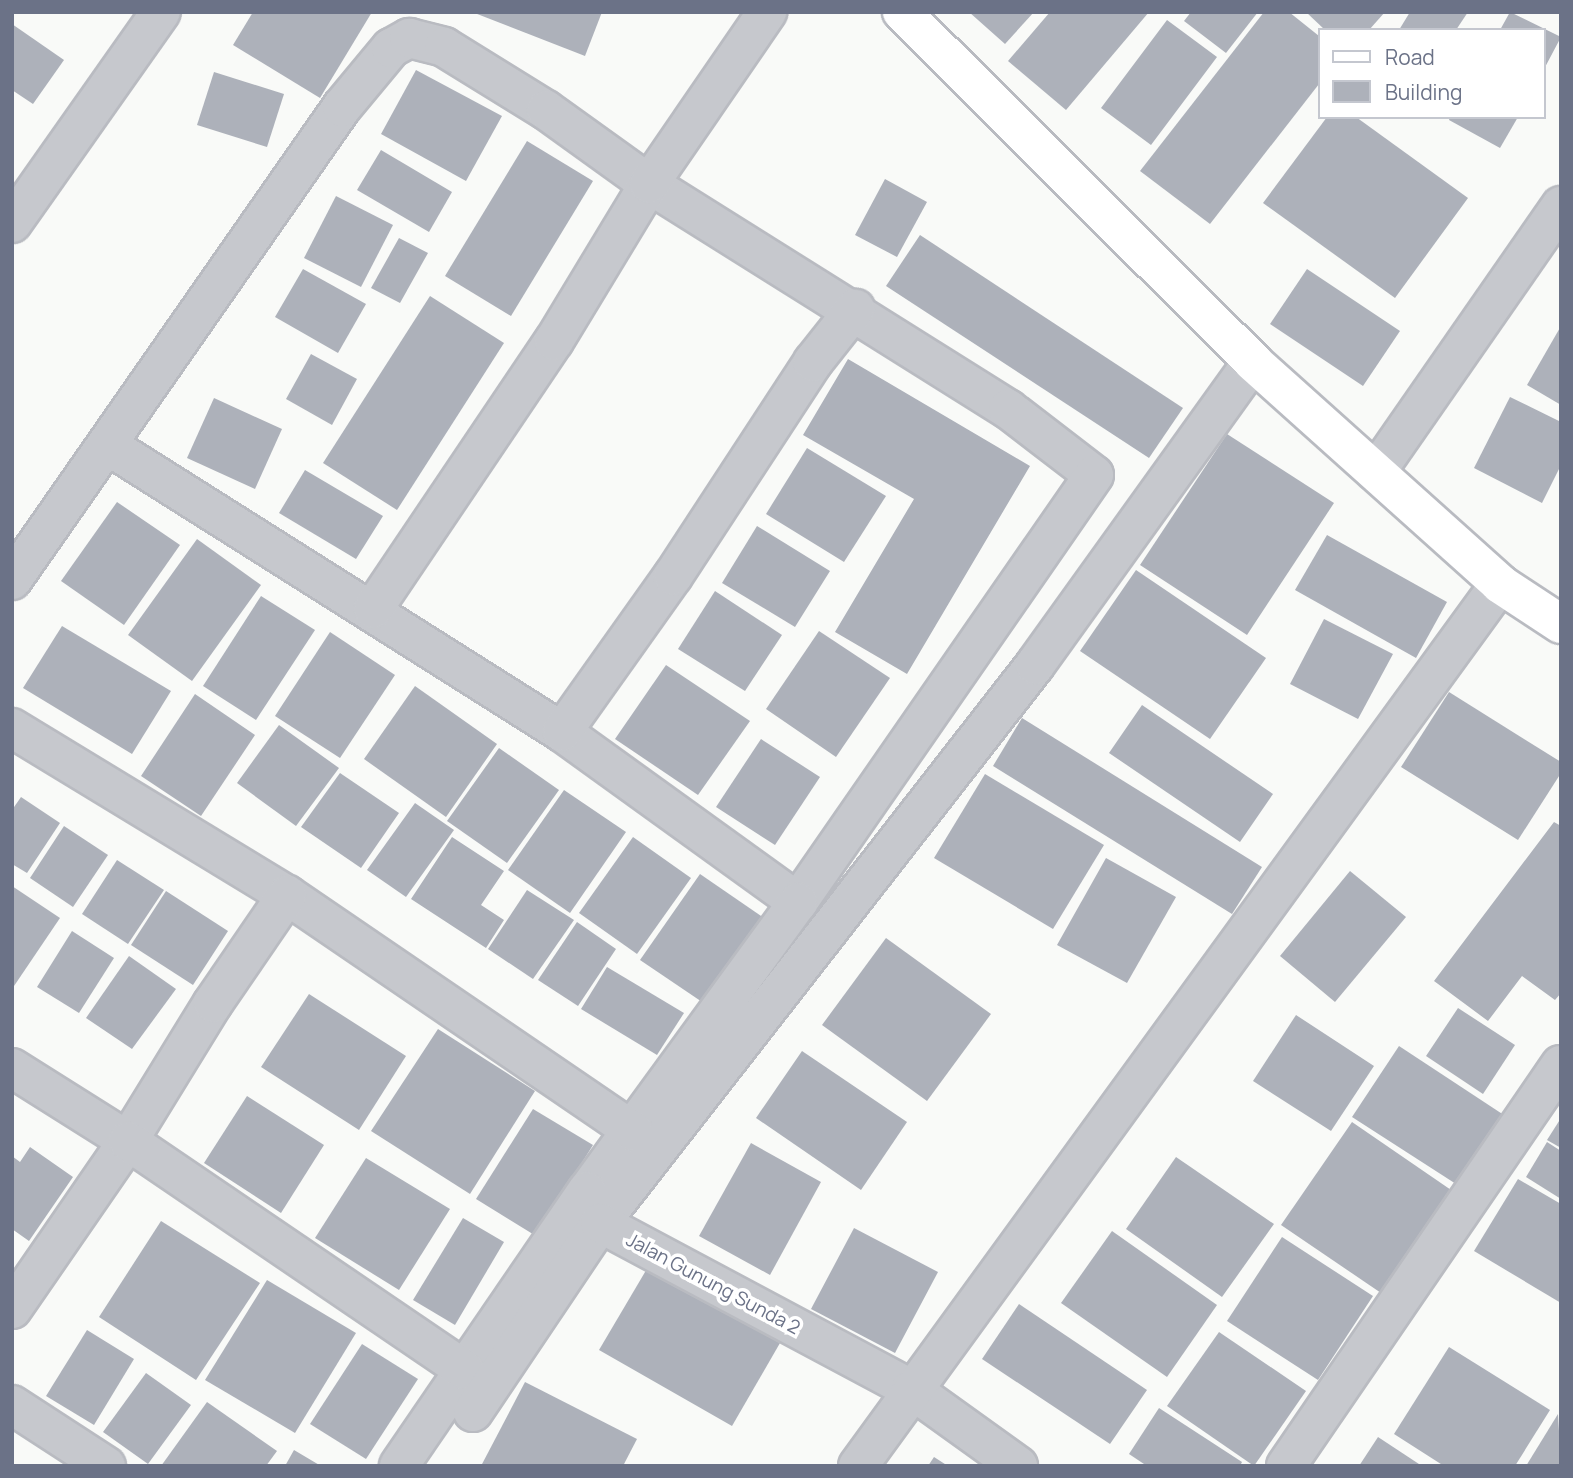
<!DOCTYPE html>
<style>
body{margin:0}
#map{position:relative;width:1573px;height:1478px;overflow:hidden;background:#f9faf8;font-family:Manrope,sans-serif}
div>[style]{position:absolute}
.building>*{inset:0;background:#adb1ba}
.roads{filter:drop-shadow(2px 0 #b9bbc1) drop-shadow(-2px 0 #b9bbc1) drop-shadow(0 2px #b9bbc1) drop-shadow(0 -2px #b9bbc1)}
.minor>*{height:38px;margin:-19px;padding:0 19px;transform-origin:19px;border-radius:19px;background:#c6c8cd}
.primary>*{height:38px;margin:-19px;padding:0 19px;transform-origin:19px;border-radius:19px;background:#fff}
span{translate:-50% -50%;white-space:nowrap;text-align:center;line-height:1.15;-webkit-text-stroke:7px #fff;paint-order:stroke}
.street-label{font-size:19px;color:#6b7287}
.frame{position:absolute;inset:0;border:14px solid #6b7287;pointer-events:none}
.legend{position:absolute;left:1318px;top:28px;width:228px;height:91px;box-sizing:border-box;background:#fff;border:2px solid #c4c7cf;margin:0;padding:9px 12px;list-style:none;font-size:21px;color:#6b7287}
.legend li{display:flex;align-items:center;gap:14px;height:35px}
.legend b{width:35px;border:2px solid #c4c7cf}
</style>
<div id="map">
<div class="building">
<i style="clip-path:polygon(253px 12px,372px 12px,320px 98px,233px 45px)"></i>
<i style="clip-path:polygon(472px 12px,602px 12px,585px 56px)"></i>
<i style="clip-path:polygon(969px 12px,1034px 12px,1005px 44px)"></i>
<i style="clip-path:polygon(1050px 12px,1149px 12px,1066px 110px,1008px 61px)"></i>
<i style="clip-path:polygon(1191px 12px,1258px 12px,1226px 53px,1184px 21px)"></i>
<i style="clip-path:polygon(1264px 12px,1289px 12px,1319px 36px,1319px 84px,1210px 224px,1140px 171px)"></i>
<i style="clip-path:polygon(1306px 12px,1385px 12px,1369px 30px,1325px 30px)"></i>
<i style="clip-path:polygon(1410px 12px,1468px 12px,1456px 30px,1399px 30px)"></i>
<i style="clip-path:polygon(1510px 12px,1561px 37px,1543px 71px,1543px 30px,1500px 30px)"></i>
<i style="clip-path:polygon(1167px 20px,1217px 57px,1151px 145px,1101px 108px)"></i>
<i style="clip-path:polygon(12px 24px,64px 60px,33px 104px,12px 90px)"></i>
<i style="clip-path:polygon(416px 70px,502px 116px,466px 181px,381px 134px)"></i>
<i style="clip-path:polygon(214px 72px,284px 94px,267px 147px,197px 125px)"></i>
<i style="clip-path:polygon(1327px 117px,1356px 117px,1468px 198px,1395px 298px,1263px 203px)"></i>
<i style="clip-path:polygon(1450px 117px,1518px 117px,1500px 148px,1449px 120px)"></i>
<i style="clip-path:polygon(527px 141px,593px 181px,511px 316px,445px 276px)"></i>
<i style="clip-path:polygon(381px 150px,452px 192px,429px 232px,357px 190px)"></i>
<i style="clip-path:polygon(885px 179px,927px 202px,897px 257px,855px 235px)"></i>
<i style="clip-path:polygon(336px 196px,393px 225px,361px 287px,304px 258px)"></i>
<i style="clip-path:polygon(920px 235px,1183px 408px,1149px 458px,886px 286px)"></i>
<i style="clip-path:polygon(399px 238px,428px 253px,400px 303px,371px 288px)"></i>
<i style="clip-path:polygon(303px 269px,366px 304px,338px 353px,275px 317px)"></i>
<i style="clip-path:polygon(1307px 269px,1400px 331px,1363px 386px,1270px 324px)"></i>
<i style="clip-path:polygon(430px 296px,504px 343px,397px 510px,323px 463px)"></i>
<i style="clip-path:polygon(1561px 326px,1561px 405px,1527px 385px)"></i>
<i style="clip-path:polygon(311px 354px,357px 379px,332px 425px,286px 399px)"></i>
<i style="clip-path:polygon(848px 359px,1030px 466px,907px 674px,835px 632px,914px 499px,803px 435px)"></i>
<i style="clip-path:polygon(1510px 397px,1561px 422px,1561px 465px,1542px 503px,1474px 468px)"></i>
<i style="clip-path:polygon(214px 398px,282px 429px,255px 489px,187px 458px)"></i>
<i style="clip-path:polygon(1227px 434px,1334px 503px,1247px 635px,1140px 565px)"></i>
<i style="clip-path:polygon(807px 448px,886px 496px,844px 562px,766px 514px)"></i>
<i style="clip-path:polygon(305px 470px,383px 516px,356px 559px,279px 513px)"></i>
<i style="clip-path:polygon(117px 502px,180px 545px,124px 625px,61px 581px)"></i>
<i style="clip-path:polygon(757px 526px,830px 571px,795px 627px,722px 583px)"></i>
<i style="clip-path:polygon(1327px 535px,1447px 602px,1416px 658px,1295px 590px)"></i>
<i style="clip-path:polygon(197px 539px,261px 585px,192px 681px,128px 635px)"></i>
<i style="clip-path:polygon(1136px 570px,1266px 658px,1210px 739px,1080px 651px)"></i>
<i style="clip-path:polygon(715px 591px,782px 635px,745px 691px,678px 649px)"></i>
<i style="clip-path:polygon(261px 596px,315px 630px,256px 720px,203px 686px)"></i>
<i style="clip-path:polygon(1324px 619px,1393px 654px,1358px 719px,1290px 684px)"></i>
<i style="clip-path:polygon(62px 626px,171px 691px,132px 754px,23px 688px)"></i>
<i style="clip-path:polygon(819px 631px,890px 678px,836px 757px,766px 709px)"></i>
<i style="clip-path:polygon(330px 632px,395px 675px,340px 758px,275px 716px)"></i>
<i style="clip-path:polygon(666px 665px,750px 721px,698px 795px,615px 739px)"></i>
<i style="clip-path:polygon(415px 686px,497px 744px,446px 817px,364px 759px)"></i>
<i style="clip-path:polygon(1449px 692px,1561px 762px,1561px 773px,1518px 840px,1401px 767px)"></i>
<i style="clip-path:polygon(195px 694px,255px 735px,201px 816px,141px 776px)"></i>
<i style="clip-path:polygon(1142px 705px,1273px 794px,1240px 842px,1109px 753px)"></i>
<i style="clip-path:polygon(1022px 718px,1262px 867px,1232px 914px,993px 766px)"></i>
<i style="clip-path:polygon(279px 725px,339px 768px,296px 826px,237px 783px)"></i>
<i style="clip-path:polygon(761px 739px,820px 777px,775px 845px,716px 807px)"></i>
<i style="clip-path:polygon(499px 748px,559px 790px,507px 863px,447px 821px)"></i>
<i style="clip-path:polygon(340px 773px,399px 813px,361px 868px,301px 827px)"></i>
<i style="clip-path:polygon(985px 774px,1104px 845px,1053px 929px,934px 858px)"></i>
<i style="clip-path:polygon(564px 790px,626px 832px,570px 913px,508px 870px)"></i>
<i style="clip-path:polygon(21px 797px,60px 823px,27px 873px,12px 864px,12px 810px)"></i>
<i style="clip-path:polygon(415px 803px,454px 830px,406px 897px,367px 870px)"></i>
<i style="clip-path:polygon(1554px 822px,1561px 826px,1561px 993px,1555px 1000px,1522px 976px,1488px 1021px,1434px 981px)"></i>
<i style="clip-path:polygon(64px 826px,108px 855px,73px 907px,30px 878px)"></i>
<i style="clip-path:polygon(452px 837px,504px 871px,481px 905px,504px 920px,486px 948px,411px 899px)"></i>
<i style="clip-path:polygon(633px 837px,691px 878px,637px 954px,579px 913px)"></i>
<i style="clip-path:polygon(1106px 858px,1176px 897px,1127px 983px,1057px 945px)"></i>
<i style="clip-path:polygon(117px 860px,164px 890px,128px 944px,82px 914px)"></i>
<i style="clip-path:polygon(1350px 871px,1406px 917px,1335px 1002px,1280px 956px)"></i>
<i style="clip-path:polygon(700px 874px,770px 922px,711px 1008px,640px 960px)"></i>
<i style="clip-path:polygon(12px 886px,60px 918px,12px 989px)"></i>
<i style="clip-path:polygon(527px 890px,574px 920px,533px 979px,488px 949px)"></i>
<i style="clip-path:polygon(166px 891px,228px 931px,193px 985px,131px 945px)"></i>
<i style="clip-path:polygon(577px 922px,616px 949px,578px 1006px,538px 980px)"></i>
<i style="clip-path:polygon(72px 931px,114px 958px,79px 1013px,37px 987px)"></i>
<i style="clip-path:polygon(886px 938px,991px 1014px,927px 1101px,822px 1025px)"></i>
<i style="clip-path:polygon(129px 956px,176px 989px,132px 1049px,86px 1018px)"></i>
<i style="clip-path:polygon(607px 967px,684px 1013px,657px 1055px,581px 1009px)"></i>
<i style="clip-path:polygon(309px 994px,406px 1056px,359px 1130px,261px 1067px)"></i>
<i style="clip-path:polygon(1458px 1008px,1515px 1045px,1483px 1094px,1426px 1056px)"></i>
<i style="clip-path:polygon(1296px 1015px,1374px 1066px,1331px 1131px,1253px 1081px)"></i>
<i style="clip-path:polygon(438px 1029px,535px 1091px,470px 1194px,371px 1131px)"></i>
<i style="clip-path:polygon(1399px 1046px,1516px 1123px,1470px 1193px,1352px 1117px)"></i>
<i style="clip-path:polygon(802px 1051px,907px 1122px,861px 1190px,756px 1118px)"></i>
<i style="clip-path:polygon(247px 1096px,324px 1145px,281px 1213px,204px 1163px)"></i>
<i style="clip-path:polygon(533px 1109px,593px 1145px,536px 1236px,476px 1199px)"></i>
<i style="clip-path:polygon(1561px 1118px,1561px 1148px,1547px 1140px)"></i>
<i style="clip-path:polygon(1352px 1122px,1454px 1192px,1384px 1295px,1281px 1225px)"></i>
<i style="clip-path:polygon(1547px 1142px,1561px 1151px,1561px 1199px,1526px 1177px)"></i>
<i style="clip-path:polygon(751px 1143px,821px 1182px,770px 1275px,699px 1236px)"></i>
<i style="clip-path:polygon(30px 1147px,73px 1177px,29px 1241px,12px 1229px,12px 1156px,20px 1162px)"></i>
<i style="clip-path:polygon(1176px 1157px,1274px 1224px,1222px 1297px,1126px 1229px)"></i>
<i style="clip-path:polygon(366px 1158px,450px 1209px,399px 1290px,315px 1238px)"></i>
<i style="clip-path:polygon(1518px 1179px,1561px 1204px,1561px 1303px,1474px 1251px)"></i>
<i style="clip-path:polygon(463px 1218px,504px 1242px,455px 1325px,413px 1300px)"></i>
<i style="clip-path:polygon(161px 1221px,260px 1283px,196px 1380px,99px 1317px)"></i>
<i style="clip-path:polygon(854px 1228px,938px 1272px,895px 1353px,811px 1309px)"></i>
<i style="clip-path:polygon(1112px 1231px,1217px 1305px,1167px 1377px,1061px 1303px)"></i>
<i style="clip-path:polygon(1282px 1237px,1373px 1296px,1318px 1380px,1227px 1321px)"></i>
<i style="clip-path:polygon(648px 1267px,780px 1343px,732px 1426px,599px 1350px)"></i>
<i style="clip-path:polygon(267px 1280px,356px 1333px,295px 1433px,205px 1380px)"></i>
<i style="clip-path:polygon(1019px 1304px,1147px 1390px,1110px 1444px,982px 1359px)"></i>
<i style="clip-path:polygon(87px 1330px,134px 1359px,94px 1425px,46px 1396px)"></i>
<i style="clip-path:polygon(1219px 1332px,1306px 1391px,1254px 1466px,1167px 1406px)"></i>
<i style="clip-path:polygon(362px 1344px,418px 1379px,366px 1459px,310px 1424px)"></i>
<i style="clip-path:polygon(1449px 1347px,1550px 1410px,1515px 1466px,1444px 1466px,1394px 1434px)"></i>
<i style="clip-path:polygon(146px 1373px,191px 1405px,148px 1464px,103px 1432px)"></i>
<i style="clip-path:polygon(525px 1382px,637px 1439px,623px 1466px,481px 1466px)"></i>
<i style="clip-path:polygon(207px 1402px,277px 1451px,266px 1466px,161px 1466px)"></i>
<i style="clip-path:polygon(1159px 1408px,1242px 1462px,1240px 1466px,1147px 1466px,1129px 1454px)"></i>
<i style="clip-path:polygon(1558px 1414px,1561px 1466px,1526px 1466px)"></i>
<i style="clip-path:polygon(1378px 1437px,1422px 1466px,1359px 1466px)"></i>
<i style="clip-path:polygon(294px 1450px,321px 1466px,285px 1466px)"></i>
<i style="clip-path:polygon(934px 1457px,948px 1466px,928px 1466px)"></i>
</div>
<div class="roads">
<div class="minor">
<i style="left:12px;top:223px;width:258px;rotate:-54.8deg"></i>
<i style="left:109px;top:446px;width:536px;rotate:32.27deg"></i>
<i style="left:562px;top:732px;width:291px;rotate:35.8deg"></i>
<i style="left:1376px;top:472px;width:324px;rotate:-55.2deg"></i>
<i style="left:12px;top:580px;width:577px;rotate:-55.1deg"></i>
<i style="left:342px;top:107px;width:77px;rotate:-50.3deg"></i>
<i style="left:391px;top:48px;width:21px;rotate:-29deg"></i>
<i style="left:409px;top:38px;width:36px;rotate:14deg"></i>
<i style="left:444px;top:47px;width:120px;rotate:31.7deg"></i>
<i style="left:546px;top:110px;width:127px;rotate:35.7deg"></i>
<i style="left:649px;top:184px;width:424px;rotate:32.1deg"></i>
<i style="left:1008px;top:409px;width:108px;rotate:37.5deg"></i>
<i style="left:1094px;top:475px;width:520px;rotate:124.73deg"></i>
<i style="left:798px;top:902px;width:358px;rotate:126.1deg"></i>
<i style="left:587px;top:1191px;width:333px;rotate:124.4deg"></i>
<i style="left:373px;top:609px;width:323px;rotate:-56deg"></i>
<i style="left:554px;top:341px;width:184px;rotate:-58.8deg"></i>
<i style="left:649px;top:184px;width:209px;rotate:-55.5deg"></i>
<i style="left:12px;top:728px;width:322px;rotate:31.3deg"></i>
<i style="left:287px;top:895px;width:420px;rotate:34.3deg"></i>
<i style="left:562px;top:732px;width:191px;rotate:-54.6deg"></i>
<i style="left:673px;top:576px;width:256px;rotate:-56.8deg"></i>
<i style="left:813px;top:362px;width:68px;rotate:-51.6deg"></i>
<i style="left:12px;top:1068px;width:137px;rotate:32.2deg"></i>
<i style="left:128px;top:1141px;width:162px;rotate:-58.4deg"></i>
<i style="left:213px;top:1003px;width:131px;rotate:-55.6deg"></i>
<i style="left:600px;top:1223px;width:708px;rotate:-52.06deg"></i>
<i style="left:1035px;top:665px;width:373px;rotate:-54.3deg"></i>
<i style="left:12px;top:1309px;width:204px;rotate:-55.4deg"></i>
<i style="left:128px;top:1141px;width:407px;rotate:34.2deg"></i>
<i style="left:12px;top:1405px;width:112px;rotate:33deg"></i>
<i style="left:473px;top:1412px;width:228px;rotate:-56.1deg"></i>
<i style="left:600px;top:1223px;width:353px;rotate:28.1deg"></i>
<i style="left:911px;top:1389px;width:132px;rotate:35.7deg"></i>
<i style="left:858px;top:1466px;width:1091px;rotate:-53.95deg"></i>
<i style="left:1286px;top:1466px;width:486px;rotate:-55.6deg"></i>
</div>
<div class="primary">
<i style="left:902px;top:12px;width:496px;rotate:44.9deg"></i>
<i style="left:1253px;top:362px;width:332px;rotate:41.9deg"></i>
<i style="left:1500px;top:584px;width:73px;rotate:33.3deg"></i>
</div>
</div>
<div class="street-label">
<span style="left:713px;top:1284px;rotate:28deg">Jalan Gunung Sunda 2</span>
</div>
<div class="frame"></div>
<ul class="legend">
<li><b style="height:9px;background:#fff"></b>Road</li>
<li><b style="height:19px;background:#adb1ba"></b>Building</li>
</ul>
</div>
